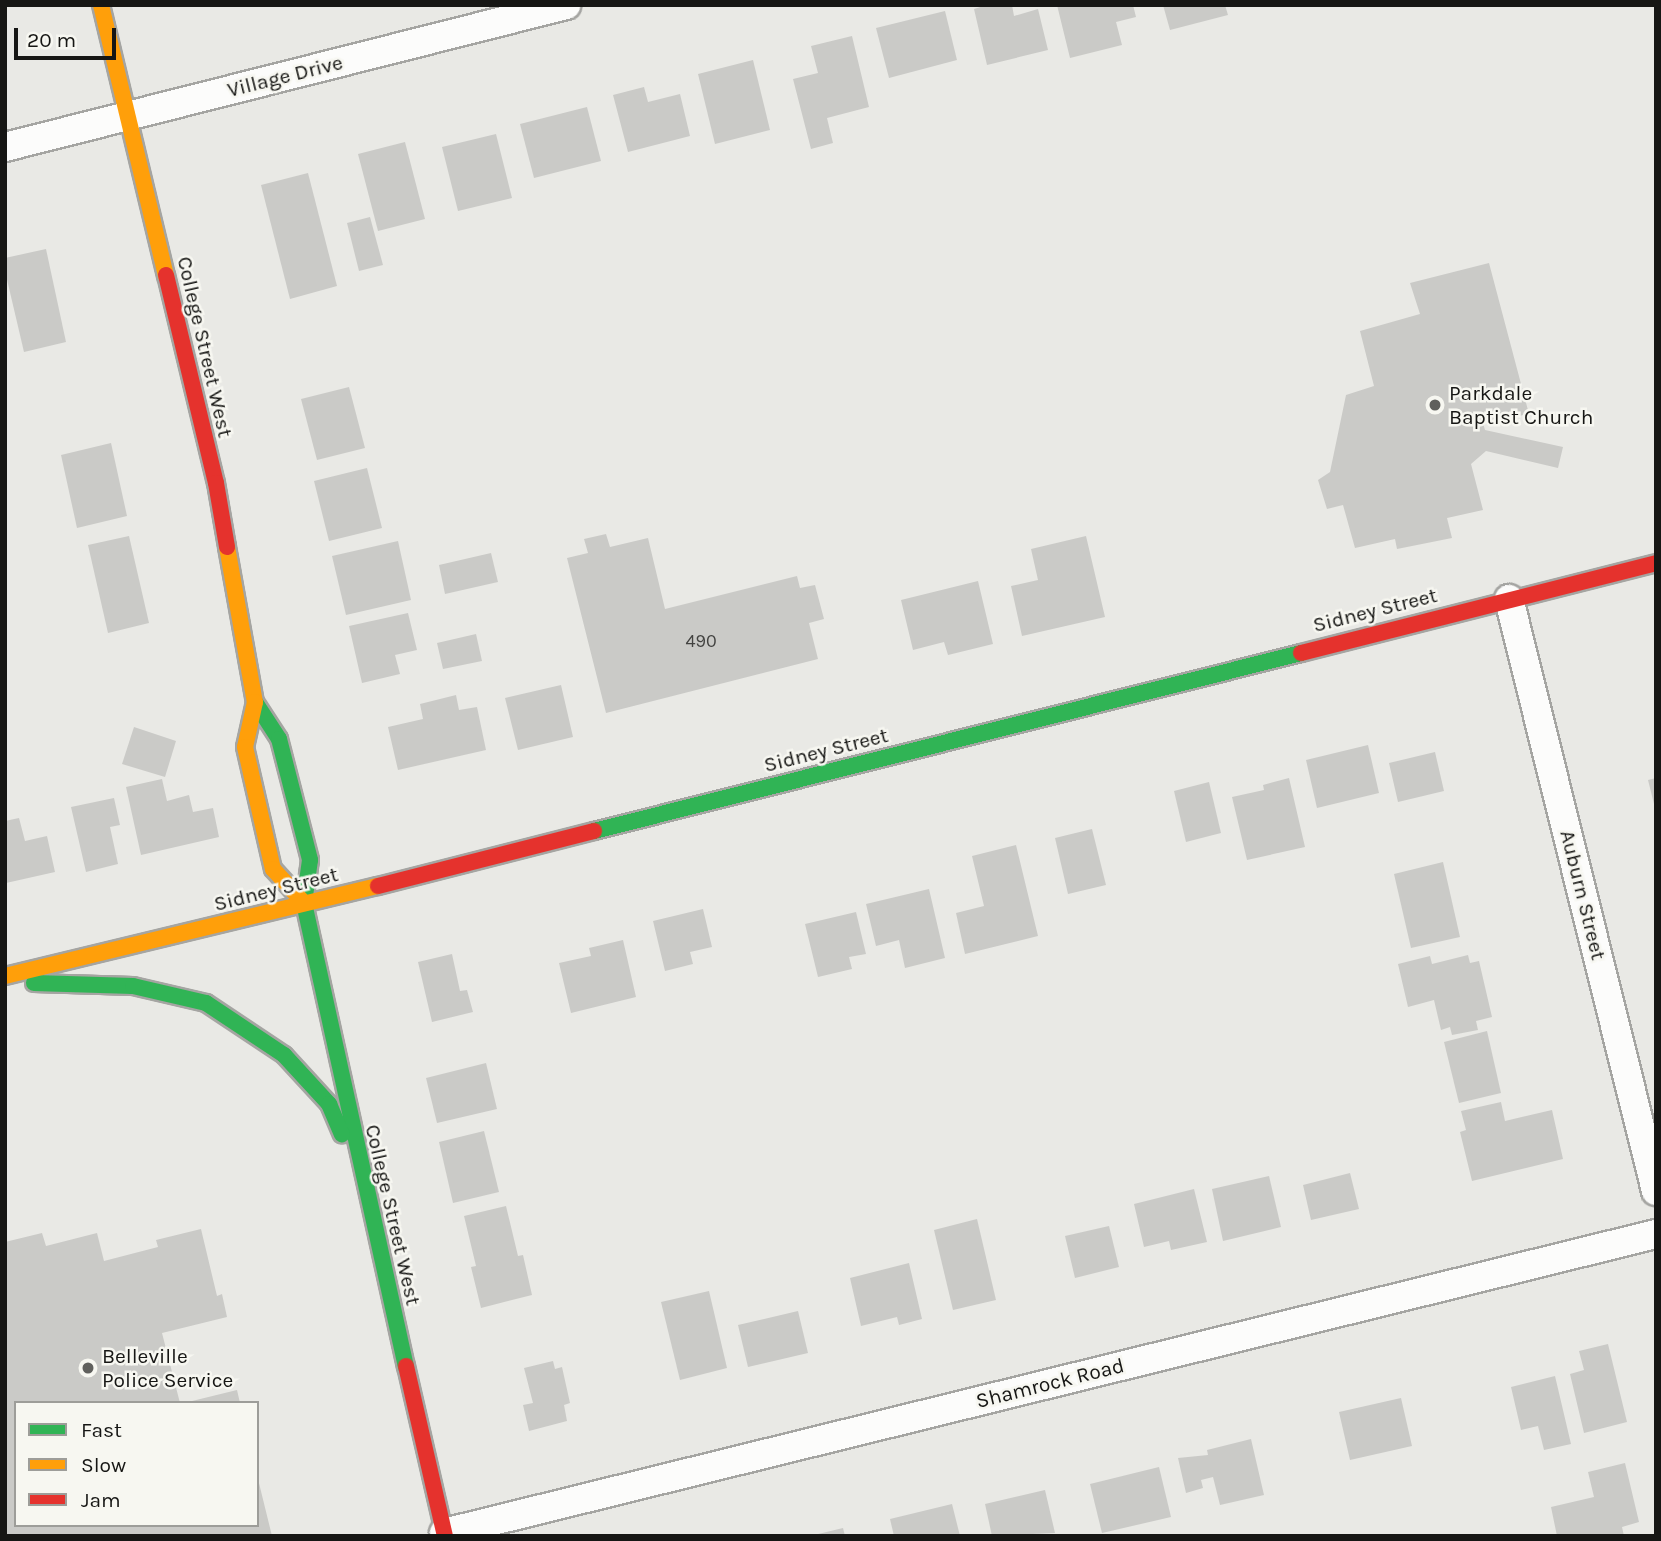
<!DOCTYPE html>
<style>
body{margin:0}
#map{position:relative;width:1661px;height:1541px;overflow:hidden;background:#e9e9e5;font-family:Karla,sans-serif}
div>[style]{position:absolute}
.building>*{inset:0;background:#cacac7}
.roads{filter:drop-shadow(2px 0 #a5a5a2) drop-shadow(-2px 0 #a5a5a2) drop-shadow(0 2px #a5a5a2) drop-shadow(0 -2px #a5a5a2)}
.street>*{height:28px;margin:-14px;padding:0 14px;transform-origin:14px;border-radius:14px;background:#fcfcfb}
.fast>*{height:16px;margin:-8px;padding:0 8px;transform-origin:8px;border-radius:8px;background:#30b455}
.slow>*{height:16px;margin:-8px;padding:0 8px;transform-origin:8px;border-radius:8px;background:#ff9f0a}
.jam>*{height:16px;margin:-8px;padding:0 8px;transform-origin:8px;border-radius:8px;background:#e5322d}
.dots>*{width:19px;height:19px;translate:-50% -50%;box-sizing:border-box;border:4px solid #f7f7f1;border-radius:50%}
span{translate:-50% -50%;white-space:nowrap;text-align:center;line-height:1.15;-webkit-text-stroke:5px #f7f7f1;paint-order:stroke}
.number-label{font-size:18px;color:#434341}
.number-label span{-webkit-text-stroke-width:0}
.street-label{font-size:21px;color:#161614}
.poi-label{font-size:21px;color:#161614}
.left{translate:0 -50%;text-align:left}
.frame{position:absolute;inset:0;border:7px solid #161614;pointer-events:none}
.legend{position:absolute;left:14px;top:1401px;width:245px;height:126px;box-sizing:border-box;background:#f7f7f1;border:2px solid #9d9d99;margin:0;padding:9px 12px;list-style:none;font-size:21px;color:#161614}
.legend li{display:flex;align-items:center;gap:14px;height:35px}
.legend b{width:35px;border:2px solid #9d9d99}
.scale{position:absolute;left:14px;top:28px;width:102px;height:32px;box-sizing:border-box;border:4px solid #161614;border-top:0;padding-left:9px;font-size:21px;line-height:24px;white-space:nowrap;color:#161614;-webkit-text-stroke:5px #f7f7f1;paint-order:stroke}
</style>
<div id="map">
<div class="building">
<i style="clip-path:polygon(987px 5px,1012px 5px,1014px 16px,1038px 9px,1048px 50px,987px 65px,974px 9px)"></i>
<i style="clip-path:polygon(1057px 5px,1133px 5px,1136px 17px,1116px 22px,1122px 45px,1070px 58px)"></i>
<i style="clip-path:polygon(1163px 5px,1225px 5px,1228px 15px,1170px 30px)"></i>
<i style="clip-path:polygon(945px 11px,957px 60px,889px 78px,876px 28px)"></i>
<i style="clip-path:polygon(852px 36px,869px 107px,827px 118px,833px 143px,811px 149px,793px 79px,818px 73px,811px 46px)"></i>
<i style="clip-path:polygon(753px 60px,770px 130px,715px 144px,698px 74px)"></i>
<i style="clip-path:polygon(644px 87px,648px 102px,680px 94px,690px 136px,628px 152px,613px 95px)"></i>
<i style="clip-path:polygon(587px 107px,601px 161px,534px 178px,520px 124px)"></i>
<i style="clip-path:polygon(496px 134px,512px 198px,458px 211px,442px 147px)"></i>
<i style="clip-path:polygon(405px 142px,425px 219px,378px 231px,358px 154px)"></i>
<i style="clip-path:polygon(308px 173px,337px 286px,290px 299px,261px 185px)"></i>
<i style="clip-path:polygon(370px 217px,383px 265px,359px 271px,347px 223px)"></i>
<i style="clip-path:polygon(46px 249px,66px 342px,24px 352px,5px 271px,5px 258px)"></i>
<i style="clip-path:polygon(1489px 263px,1529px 414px,1483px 423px,1485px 430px,1563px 447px,1558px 468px,1486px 451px,1471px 464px,1483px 510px,1447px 518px,1452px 538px,1397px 549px,1395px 539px,1355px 548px,1343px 505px,1327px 509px,1318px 480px,1330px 472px,1346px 395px,1374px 386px,1360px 331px,1420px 314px,1410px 283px)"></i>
<i style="clip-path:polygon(349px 387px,365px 448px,317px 460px,301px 399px)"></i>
<i style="clip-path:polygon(111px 443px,127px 516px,77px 528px,61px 455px)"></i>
<i style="clip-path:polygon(367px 468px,382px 528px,329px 541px,314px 481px)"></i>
<i style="clip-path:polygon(606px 534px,610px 547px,648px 538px,665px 609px,797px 576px,800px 588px,815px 585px,824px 619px,809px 623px,818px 659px,606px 713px,567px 558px,588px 553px,584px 539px)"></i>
<i style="clip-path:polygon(129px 536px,149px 623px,108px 633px,88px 545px)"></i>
<i style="clip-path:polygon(1086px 536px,1105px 617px,1022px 636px,1011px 586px,1038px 580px,1031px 549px)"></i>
<i style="clip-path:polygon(398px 541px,411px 600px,346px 615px,332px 556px)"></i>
<i style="clip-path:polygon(491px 553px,498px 582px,445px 594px,439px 565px)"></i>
<i style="clip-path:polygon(978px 581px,993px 644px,948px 655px,944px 642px,913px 650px,901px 600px)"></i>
<i style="clip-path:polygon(408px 613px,417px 650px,395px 655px,400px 674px,362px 683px,349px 626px)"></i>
<i style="clip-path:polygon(476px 634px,482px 661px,443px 669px,437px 643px)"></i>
<i style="clip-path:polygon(561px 685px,573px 737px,518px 750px,505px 698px)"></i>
<i style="clip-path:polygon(456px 695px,459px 710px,477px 707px,486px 750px,398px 770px,388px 727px,423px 719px,420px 704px)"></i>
<i style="clip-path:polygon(134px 727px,176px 741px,165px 777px,122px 764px)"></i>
<i style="clip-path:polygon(1368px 745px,1379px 793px,1317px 808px,1306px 760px)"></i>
<i style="clip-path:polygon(1435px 752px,1444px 791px,1398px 802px,1389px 763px)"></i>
<i style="clip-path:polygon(1289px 778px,1305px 847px,1247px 860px,1232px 797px,1264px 790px,1263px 785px)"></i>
<i style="clip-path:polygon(1656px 778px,1656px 808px,1655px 808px,1648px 780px)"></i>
<i style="clip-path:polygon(162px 779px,167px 801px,189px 795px,193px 812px,213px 808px,219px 837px,141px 855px,126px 787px)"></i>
<i style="clip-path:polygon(1209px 782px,1221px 833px,1186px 842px,1174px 791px)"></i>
<i style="clip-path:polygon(114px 798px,120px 825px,110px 827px,118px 864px,86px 872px,71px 807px)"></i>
<i style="clip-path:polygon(19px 818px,25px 841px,47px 836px,55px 872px,6px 883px,5px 821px)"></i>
<i style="clip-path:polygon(1092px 829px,1106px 885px,1068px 894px,1055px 838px)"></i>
<i style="clip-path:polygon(1016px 845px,1038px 936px,965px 954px,956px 913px,984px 906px,972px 856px)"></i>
<i style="clip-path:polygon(1443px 862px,1460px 937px,1411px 948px,1394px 874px)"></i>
<i style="clip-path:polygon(929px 889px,945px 958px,905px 968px,899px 940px,876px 946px,866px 904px)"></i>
<i style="clip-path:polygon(703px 909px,712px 947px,690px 952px,693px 964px,665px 971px,653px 921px)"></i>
<i style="clip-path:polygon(856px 912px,866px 954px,849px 957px,852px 969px,818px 977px,805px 924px)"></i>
<i style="clip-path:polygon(623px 940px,636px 997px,571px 1013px,559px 963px,591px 956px,589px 948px)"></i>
<i style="clip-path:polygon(452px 954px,460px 991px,467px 990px,473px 1012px,432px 1022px,418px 962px)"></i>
<i style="clip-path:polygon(1468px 955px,1470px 963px,1479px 961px,1492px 1017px,1476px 1021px,1478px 1030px,1452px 1035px,1450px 1027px,1441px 1030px,1434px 1000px,1408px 1007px,1398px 964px,1430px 956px,1432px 964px)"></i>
<i style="clip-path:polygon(1487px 1031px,1501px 1093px,1459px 1103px,1444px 1042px)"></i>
<i style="clip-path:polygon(486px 1063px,497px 1109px,437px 1123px,426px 1078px)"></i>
<i style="clip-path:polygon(1501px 1102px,1505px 1121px,1552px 1110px,1563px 1159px,1472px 1181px,1460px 1132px,1466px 1130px,1461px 1111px)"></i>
<i style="clip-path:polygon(484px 1131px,499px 1192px,453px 1203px,439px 1142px)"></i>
<i style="clip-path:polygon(1350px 1173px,1359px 1209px,1311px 1220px,1303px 1185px)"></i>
<i style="clip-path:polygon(1269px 1176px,1281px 1227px,1223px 1241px,1212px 1189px)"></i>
<i style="clip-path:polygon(1194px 1189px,1207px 1242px,1171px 1250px,1169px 1241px,1144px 1247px,1134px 1204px)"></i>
<i style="clip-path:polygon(506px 1206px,518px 1256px,523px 1255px,532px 1295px,481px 1308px,471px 1267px,476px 1266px,464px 1216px)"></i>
<i style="clip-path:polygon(977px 1219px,996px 1300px,953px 1310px,934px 1230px)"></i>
<i style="clip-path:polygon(1109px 1226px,1119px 1267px,1075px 1278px,1065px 1236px)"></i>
<i style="clip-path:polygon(201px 1229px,217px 1296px,222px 1294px,227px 1317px,162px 1333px,180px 1403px,16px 1403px,16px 1525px,257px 1525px,258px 1479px,272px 1536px,5px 1536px,5px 1242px,42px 1233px,46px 1246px,97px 1233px,104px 1261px,158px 1247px,156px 1240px)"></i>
<i style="clip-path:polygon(909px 1263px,922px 1319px,899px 1325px,897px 1317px,861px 1326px,850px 1278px)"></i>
<i style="clip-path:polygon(709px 1291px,727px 1368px,680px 1380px,661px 1302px)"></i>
<i style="clip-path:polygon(798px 1311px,808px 1353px,748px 1367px,738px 1325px)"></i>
<i style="clip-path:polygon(1608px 1344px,1627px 1422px,1584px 1433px,1570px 1374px,1584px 1370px,1579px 1351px)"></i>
<i style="clip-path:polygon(553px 1361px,555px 1369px,562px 1367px,570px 1403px,564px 1405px,567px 1421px,529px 1431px,523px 1405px,533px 1403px,524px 1368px)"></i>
<i style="clip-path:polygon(1555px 1376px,1571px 1444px,1544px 1450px,1538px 1426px,1521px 1430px,1511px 1387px)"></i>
<i style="clip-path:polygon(237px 1390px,240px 1403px,188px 1403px,188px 1402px)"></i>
<i style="clip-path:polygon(1401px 1398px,1412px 1446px,1350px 1460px,1339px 1412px)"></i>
<i style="clip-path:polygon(1251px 1439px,1264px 1495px,1220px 1505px,1213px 1477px,1201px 1480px,1203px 1488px,1186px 1493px,1178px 1458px,1208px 1455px,1207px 1450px)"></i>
<i style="clip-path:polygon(1625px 1463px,1639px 1522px,1622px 1527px,1624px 1536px,1557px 1536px,1551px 1507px,1594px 1497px,1588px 1472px)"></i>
<i style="clip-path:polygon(1159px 1467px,1171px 1517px,1102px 1533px,1090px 1484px)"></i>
<i style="clip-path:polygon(1045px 1490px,1055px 1533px,992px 1536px,985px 1504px)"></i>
<i style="clip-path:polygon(952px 1504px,960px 1536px,894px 1536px,890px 1519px)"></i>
<i style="clip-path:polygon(843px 1528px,845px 1536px,814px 1536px,814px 1535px)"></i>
</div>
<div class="roads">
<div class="street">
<i style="left:5px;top:147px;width:579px;rotate:-14.2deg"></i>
<i style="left:1509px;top:599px;width:610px;rotate:76.05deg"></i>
<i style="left:444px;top:1533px;width:1248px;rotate:-13.86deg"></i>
</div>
<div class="fast">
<i style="left:255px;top:702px;width:44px;rotate:57deg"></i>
<i style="left:279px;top:739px;width:125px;rotate:75.6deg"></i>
<i style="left:310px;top:860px;width:43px;rotate:97.9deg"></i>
<i style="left:304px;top:903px;width:474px;rotate:77.6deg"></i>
<i style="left:594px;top:831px;width:729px;rotate:-14.13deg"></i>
<i style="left:34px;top:983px;width:99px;rotate:1.7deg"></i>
<i style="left:133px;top:986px;width:75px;rotate:13.1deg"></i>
<i style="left:206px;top:1003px;width:94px;rotate:33.7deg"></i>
<i style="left:284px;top:1055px;width:67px;rotate:47.4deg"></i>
<i style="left:329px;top:1104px;width:33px;rotate:67deg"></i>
</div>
<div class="slow">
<i style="left:101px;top:5px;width:278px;rotate:76.5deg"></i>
<i style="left:227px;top:547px;width:158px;rotate:79.8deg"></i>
<i style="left:255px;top:702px;width:46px;rotate:102.5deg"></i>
<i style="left:245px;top:747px;width:125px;rotate:77.1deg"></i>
<i style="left:273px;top:869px;width:46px;rotate:47.6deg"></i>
<i style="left:5px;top:976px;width:384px;rotate:-13.6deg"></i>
</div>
<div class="jam">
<i style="left:166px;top:275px;width:214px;rotate:76.5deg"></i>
<i style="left:216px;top:483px;width:65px;rotate:80.2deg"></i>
<i style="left:1301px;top:653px;width:366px;rotate:-14.2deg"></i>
<i style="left:378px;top:886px;width:223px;rotate:-14.3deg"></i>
<i style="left:406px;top:1366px;width:174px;rotate:77.1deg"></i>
</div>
</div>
<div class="dots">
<i style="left:1435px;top:405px;background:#60605d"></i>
<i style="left:88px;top:1368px;background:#60605d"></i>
</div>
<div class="number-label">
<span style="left:701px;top:641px">490</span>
</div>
<div class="street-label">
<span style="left:285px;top:76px;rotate:-14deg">Village Drive</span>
<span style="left:205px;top:347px;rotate:77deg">College Street West</span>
<span style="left:1375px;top:610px;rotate:-14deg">Sidney Street</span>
<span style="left:826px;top:750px;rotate:-14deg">Sidney Street</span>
<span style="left:276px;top:889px;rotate:-14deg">Sidney Street</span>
<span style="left:1583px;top:895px;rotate:76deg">Auburn Street</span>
<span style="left:393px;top:1215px;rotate:77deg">College Street West</span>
<span style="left:1050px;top:1383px;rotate:-14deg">Shamrock Road</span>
</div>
<div class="poi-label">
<span class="left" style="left:1449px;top:405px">Parkdale<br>Baptist Church</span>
<span class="left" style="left:102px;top:1368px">Belleville<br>Police Service</span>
</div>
<div class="frame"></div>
<ul class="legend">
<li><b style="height:9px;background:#30b455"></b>Fast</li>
<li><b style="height:9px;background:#ff9f0a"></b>Slow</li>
<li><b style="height:9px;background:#e5322d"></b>Jam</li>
</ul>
<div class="scale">20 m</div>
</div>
